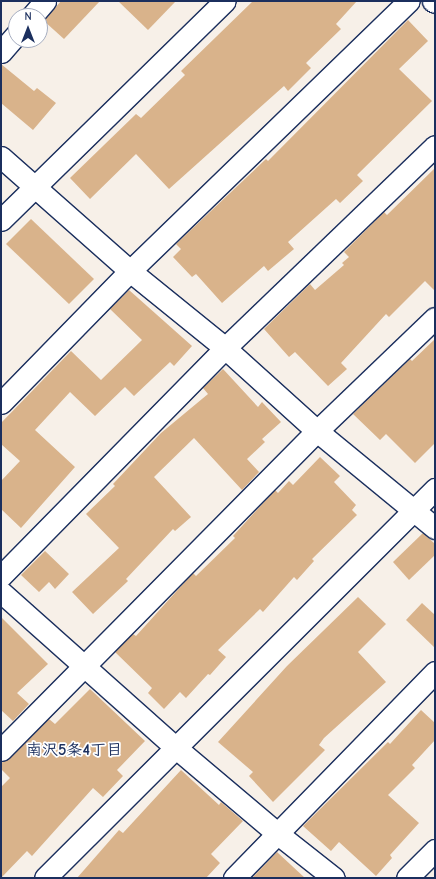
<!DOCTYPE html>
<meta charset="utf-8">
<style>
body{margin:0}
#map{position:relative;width:436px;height:879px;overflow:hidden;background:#f7f0e8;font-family:"Comic Neue","Klee One",sans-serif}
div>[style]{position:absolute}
.building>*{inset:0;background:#d9b38b}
.roads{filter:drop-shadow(1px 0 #1b2f5e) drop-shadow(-1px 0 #1b2f5e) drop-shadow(0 1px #1b2f5e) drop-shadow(0 -1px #1b2f5e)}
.minor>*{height:21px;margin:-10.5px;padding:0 10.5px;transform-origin:10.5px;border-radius:10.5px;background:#fff}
span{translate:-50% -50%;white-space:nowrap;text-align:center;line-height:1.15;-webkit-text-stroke:3.5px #fff;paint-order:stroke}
.neighbourhood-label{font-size:16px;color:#1b2f5e;font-weight:700}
.frame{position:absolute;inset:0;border:2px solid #1b2f5e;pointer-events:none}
.north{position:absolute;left:8px;top:8px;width:40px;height:40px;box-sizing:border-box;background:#fff;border:1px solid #a4acbf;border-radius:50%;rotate:0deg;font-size:11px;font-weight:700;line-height:16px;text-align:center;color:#1b2f5e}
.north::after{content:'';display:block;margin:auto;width:14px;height:18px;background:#1b2f5e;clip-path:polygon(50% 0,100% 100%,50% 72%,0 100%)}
</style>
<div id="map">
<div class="building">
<i style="clip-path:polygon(61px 1px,100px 1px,64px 39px,44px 21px)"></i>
<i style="clip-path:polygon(118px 1px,176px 1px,148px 30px)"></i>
<i style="clip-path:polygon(253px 1px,357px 1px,336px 24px,341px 29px,306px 63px,311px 68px,288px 91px,284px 86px,169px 189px,136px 154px,90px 199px,70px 178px,136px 114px,141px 118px,185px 75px,181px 71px)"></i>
<i style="clip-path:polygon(408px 20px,428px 41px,399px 69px,432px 101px,357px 175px,363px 181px,340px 203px,336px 199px,288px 242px,294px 249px,268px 271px,264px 266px,222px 303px,196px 274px,192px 277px,173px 257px,181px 249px,176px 244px,266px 159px,268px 161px)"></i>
<i style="clip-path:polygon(1px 64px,34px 91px,37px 88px,56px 103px,33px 130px,1px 103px)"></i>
<i style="clip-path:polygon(435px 168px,435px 291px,425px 281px,389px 317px,386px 314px,341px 363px,347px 369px,328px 386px,295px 352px,289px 357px,264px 329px,310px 284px,315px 290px,344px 265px,342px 263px,349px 257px,344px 252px,384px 212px,387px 215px)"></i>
<i style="clip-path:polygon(31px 219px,94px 279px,69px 304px,6px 244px)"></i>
<i style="clip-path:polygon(129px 290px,192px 346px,174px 366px,170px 362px,134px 396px,125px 387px,95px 416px,70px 392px,35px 430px,75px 467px,21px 528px,1px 509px,1px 481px,20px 461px,1px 444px,1px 423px,71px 351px,101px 380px,142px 340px,110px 309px)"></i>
<i style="clip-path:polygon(435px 339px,435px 443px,415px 463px,386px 434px,380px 440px,353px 414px,410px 359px,412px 361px)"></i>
<i style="clip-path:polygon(223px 369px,258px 407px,262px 402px,281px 422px,262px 439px,265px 442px,247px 459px,259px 472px,242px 490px,194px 438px,154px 477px,191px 517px,175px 531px,173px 529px,126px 579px,128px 581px,93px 614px,72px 592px,119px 548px,86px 514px,115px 486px,113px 484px,161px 433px,208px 394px,203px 388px)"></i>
<i style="clip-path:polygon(320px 457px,340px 476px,334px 482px,356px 505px,352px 510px,357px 515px,312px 559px,314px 561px,297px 580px,294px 577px,263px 612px,260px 609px,218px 650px,226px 657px,210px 675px,208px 674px,186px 698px,180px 692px,164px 709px,148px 693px,152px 688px,115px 652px,133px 634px,136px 636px,193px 573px,196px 576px,235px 538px,233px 536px,275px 490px,278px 493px,289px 481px,293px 485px)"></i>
<i style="clip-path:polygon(423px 533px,435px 544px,435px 555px,409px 580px,393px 562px)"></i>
<i style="clip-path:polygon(45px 551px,69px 574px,55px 589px,49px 582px,39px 592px,21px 575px)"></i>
<i style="clip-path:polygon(358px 597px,386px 624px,358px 652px,386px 682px,324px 738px,319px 745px,325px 750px,273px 802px,249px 776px,253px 772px,218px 742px,287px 666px)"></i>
<i style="clip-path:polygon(422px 603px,435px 615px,435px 648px,406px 620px)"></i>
<i style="clip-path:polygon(1px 617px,48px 664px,17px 693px,29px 704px,13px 721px,1px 710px)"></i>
<i style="clip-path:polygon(90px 689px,145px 741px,117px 770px,123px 776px,103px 797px,93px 788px,32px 856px,27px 851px,1px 878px,1px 787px,10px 778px,1px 769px,1px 763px,10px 758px,49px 719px,55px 724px)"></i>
<i style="clip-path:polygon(421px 710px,435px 723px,435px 740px,412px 765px,415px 768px,388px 795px,419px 823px,390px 855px,392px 858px,376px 876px,339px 842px,331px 851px,303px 826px,388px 742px,390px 744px)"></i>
<i style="clip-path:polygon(181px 770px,219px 805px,221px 802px,243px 821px,211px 854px,220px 863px,206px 878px,77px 878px,119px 830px,123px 833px)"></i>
<i style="clip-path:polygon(277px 852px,305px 878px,252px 878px)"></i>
</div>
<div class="roads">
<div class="minor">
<i style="left:433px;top:1px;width:2px;rotate:27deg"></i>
<i style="left:32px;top:16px;width:20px;rotate:-49deg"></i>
<i style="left:1px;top:52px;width:23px;rotate:-49deg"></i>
<i style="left:1px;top:157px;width:172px;rotate:41.5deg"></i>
<i style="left:130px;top:271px;width:122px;rotate:39deg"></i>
<i style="left:225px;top:348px;width:124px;rotate:42.1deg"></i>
<i style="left:317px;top:431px;width:153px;rotate:39.4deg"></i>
<i style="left:1px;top:220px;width:313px;rotate:-44.4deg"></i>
<i style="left:1px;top:403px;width:185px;rotate:-45.7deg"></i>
<i style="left:130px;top:271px;width:388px;rotate:-44.1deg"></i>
<i style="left:1px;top:576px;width:320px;rotate:-45.5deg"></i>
<i style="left:225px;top:348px;width:291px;rotate:-43.9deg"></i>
<i style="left:1px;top:592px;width:233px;rotate:41.7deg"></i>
<i style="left:175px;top:747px;width:135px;rotate:40.2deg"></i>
<i style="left:278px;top:834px;width:71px;rotate:38.2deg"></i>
<i style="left:1px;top:750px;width:449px;rotate:-45.3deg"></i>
<i style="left:317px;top:431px;width:163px;rotate:-43.8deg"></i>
<i style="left:45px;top:878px;width:551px;rotate:-44.93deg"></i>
<i style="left:234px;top:878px;width:288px;rotate:-45.7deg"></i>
<i style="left:407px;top:878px;width:40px;rotate:-45deg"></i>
</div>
</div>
<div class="neighbourhood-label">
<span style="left:74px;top:750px">南沢5条4丁目</span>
</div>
<div class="frame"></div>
<div class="north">N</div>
</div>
